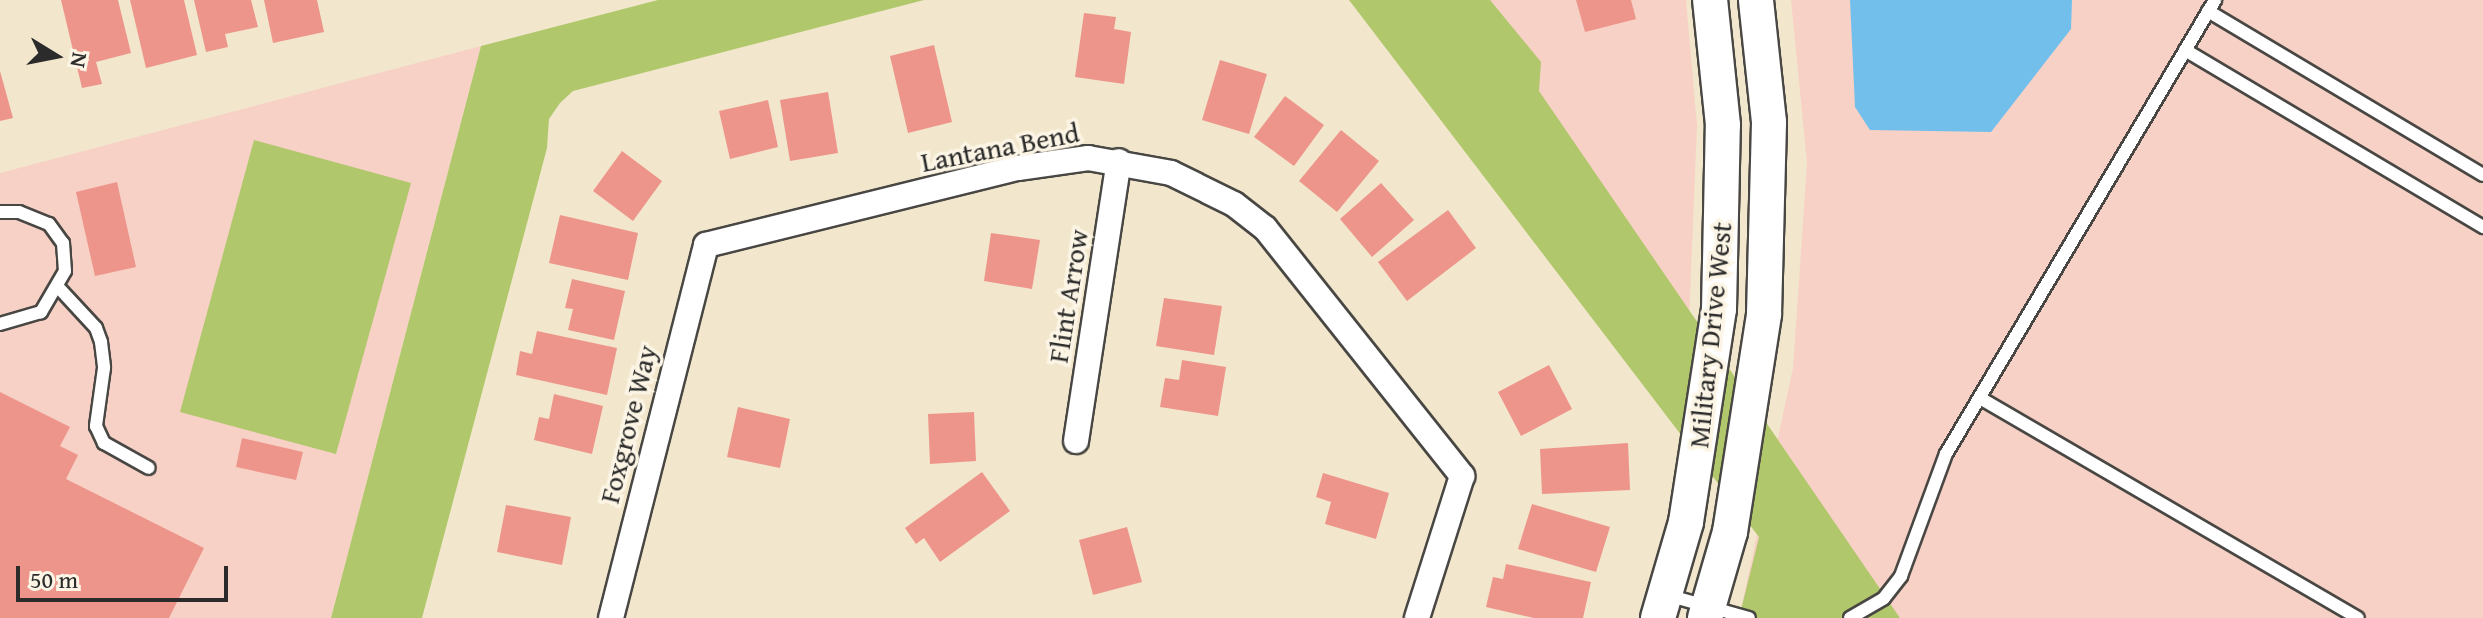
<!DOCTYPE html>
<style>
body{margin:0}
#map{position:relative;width:2483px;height:618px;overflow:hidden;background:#f2e7cc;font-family:"Gentium Book Plus",serif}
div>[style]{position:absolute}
.built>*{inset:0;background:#f7d1c6}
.green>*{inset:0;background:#b0c76b}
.water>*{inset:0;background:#72bfec}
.building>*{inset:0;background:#ed958b}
.roads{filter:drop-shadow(2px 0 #494743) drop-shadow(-2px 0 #494743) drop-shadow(0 2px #494743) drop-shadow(0 -2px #494743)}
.lane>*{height:12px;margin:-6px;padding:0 6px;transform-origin:6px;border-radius:6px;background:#fff}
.street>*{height:24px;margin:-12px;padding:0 12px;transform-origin:12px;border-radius:12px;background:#fff}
.secondary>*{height:34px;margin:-17px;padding:0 17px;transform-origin:17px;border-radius:17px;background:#fff}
span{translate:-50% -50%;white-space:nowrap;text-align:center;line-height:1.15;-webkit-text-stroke:7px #fcf5e5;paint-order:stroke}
.street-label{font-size:28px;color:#2b2b2b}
.north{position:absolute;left:16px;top:16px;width:80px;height:80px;-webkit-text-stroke:6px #fcf5e5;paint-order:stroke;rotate:100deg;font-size:22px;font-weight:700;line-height:32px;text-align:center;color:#2b2b2b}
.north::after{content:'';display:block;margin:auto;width:28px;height:36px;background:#2b2b2b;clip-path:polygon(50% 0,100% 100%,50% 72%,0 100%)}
.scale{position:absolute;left:16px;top:566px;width:212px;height:36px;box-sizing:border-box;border:4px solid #2b2b2b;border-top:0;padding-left:10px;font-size:24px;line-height:28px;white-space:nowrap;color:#2b2b2b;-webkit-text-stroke:6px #fcf5e5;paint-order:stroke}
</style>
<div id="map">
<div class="built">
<i style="clip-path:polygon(1428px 0,1686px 0,1697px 126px,1688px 345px)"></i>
<i style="clip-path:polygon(1791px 0,2483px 0,2483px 618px,1739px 618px,1793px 368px,1807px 163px)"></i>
<i style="clip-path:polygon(481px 46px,331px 618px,0 618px,0 173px)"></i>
</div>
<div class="green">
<i style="clip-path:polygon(658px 0,924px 0,573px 91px,560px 103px,549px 119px,547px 148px,422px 618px,331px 618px,481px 46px)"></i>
<i style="clip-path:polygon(1349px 0,1490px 0,1541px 62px,1539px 91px,1900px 618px,1739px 618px,1759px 537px)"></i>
<i style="clip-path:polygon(254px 140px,411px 183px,336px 454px,180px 412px)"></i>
</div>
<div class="water">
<i style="clip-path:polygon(1850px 0,2072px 0,2071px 29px,1991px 132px,1870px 130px,1855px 107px)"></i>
</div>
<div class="building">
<i style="clip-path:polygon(61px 0,118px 0,131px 53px,96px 62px,102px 84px,82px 88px)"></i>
<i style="clip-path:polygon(130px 0,184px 0,197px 55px,146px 68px)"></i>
<i style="clip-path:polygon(194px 0,251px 0,258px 27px,225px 34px,228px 47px,206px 52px)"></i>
<i style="clip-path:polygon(264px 0,317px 0,324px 32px,273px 43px)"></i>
<i style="clip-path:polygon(1576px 0,1631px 0,1636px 19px,1585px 32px)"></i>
<i style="clip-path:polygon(1084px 13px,1116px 17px,1114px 29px,1131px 32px,1124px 84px,1075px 77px)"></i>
<i style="clip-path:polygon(934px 45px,952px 122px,908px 133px,890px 56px)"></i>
<i style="clip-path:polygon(1220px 60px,1267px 74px,1249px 134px,1202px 120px)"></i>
<i style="clip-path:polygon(0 71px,13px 118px,0 121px)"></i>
<i style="clip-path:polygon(828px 92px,838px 153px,790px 161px,780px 100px)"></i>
<i style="clip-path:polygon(1285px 96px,1324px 125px,1294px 166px,1254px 137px)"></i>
<i style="clip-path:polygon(768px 100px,778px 147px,730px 159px,719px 111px)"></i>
<i style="clip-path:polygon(1341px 130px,1379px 161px,1337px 212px,1299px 181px)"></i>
<i style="clip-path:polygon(622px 151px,662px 181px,633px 221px,593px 191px)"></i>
<i style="clip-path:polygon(117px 182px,136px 267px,95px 276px,76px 192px)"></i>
<i style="clip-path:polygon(1381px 183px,1414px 220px,1372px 257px,1340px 219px)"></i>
<i style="clip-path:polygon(1448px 210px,1476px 248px,1407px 301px,1378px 262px)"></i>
<i style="clip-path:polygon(560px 215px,638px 233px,628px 280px,549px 263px)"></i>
<i style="clip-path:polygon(991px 233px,1040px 240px,1032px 289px,984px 281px)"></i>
<i style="clip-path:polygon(572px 279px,625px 291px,614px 340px,568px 330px,573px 309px,565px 308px)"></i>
<i style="clip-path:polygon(1164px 298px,1222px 306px,1214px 355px,1156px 346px)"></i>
<i style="clip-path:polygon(537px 331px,617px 348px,607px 395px,516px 375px,520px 351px,532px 354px)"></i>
<i style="clip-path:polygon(1182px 360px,1226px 367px,1218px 416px,1160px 407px,1165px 378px,1179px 380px)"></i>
<i style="clip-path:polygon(1549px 365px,1572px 409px,1521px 436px,1498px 392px)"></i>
<i style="clip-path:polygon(0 392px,70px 427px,60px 446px,78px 455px,66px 479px,204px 548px,169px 618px,0 618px)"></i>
<i style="clip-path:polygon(554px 394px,603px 406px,592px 454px,534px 440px,539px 417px,549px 419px)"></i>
<i style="clip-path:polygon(738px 407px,790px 419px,780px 468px,727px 457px)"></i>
<i style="clip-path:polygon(974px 412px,976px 461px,930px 464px,928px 414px)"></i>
<i style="clip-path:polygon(242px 438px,303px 452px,296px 480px,236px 467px)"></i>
<i style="clip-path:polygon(1628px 443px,1630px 490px,1542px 494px,1540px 449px)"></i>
<i style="clip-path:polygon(982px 472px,1010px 511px,940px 562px,924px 538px,916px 544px,905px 528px)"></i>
<i style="clip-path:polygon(1323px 473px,1389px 493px,1376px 539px,1325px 524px,1331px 502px,1316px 497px)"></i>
<i style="clip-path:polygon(1532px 504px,1610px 527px,1596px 572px,1518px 549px)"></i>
<i style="clip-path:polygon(506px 505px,571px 517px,562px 565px,497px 552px)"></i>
<i style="clip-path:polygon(1127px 527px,1142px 582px,1093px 595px,1079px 540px)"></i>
<i style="clip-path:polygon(1506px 564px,1591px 582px,1583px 618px,1534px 618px,1486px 607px,1493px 577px,1503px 579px)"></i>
</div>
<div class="roads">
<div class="lane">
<i style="left:2208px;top:11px;width:320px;rotate:30.8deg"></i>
<i style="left:2185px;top:50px;width:347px;rotate:30.7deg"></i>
<i style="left:0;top:212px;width:19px"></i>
<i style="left:19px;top:212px;width:32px;rotate:22deg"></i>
<i style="left:49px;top:224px;width:24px;rotate:54deg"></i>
<i style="left:63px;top:243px;width:28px;rotate:86deg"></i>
<i style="left:65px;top:271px;width:48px;rotate:120.3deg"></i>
<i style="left:41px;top:312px;width:43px;rotate:163.7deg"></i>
<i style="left:59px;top:288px;width:54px;rotate:47.2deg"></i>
<i style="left:96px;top:328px;width:15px;rotate:70deg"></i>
<i style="left:101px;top:342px;width:26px;rotate:83deg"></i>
<i style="left:104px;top:368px;width:59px;rotate:97.9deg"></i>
<i style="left:96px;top:426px;width:19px;rotate:65deg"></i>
<i style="left:104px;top:443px;width:51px;rotate:29.1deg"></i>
<i style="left:1980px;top:398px;width:437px;rotate:30.2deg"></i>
<i style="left:1667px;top:595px;width:85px;rotate:15.7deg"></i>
<i style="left:1850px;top:618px;width:39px;rotate:-30deg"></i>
<i style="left:1884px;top:598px;width:28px;rotate:-52deg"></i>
<i style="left:1901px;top:576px;width:130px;rotate:-69.8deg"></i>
<i style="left:1946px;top:454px;width:528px;rotate:-59.35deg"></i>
</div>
<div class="street">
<i style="left:1076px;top:441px;width:283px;rotate:-81.3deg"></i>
<i style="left:611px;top:618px;width:385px;rotate:-75.7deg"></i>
<i style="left:706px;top:245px;width:321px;rotate:-13.9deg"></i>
<i style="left:1018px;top:168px;width:71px;rotate:-8.1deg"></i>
<i style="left:1088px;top:158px;width:84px;rotate:10.2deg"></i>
<i style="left:1171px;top:173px;width:70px;rotate:26.2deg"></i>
<i style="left:1234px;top:204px;width:39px;rotate:38deg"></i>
<i style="left:1265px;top:228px;width:317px;rotate:51.5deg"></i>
<i style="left:1462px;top:476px;width:149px;rotate:107.6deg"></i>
</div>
<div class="secondary">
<i style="left:1658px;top:618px;width:100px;rotate:-73.7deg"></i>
<i style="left:1686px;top:522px;width:216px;rotate:-81.2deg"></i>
<i style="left:1719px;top:309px;width:184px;rotate:-88.8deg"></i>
<i style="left:1723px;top:125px;width:126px;rotate:-95.9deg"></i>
<i style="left:1705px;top:618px;width:90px;rotate:-73.8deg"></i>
<i style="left:1730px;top:532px;width:221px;rotate:-81.1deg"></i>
<i style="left:1764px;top:314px;width:192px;rotate:-88.5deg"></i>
<i style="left:1769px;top:122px;width:123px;rotate:-96.1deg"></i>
</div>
</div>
<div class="street-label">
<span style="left:1000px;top:147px;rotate:-11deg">Lantana Bend</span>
<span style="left:1068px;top:296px;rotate:-81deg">Flint Arrow</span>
<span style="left:1710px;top:335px;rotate:-84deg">Military Drive West</span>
<span style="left:628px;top:424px;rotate:-76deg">Foxgrove Way</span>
</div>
<div class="north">N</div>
<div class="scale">50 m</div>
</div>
